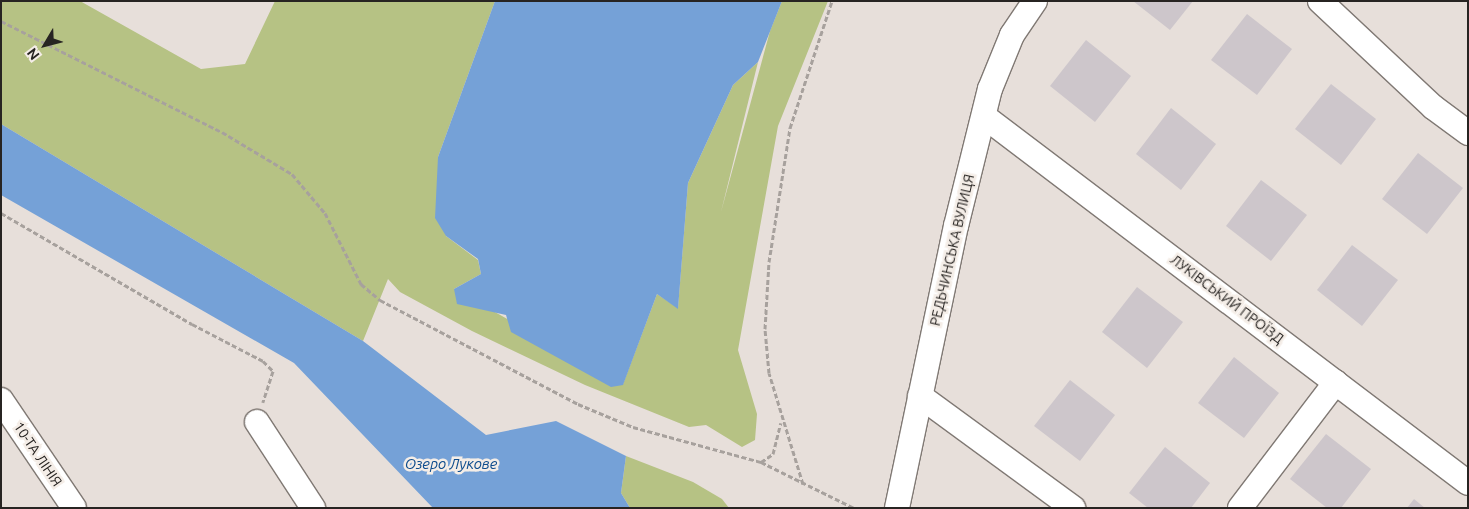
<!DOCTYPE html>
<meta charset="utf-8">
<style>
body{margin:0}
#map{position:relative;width:1469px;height:509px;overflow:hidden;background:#e7dfda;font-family:Ubuntu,sans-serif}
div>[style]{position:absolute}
.green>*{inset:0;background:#b6c284}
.water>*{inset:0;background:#75a1d7}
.building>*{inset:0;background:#cdc6cb}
.path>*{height:3px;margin-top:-1.5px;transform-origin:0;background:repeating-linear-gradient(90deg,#a7a19d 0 5px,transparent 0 7.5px)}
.roads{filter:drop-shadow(1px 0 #807974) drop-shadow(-1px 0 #807974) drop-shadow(0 1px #807974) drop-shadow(0 -1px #807974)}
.minor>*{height:24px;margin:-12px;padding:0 12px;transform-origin:12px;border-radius:12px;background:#fff}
span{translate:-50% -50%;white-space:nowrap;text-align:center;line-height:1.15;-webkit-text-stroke:5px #f4ede7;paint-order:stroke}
.street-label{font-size:14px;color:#272422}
.water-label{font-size:15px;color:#0e4c8d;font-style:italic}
.frame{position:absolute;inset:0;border:2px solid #272422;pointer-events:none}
.north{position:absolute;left:20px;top:20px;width:50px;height:50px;-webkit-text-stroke:4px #f4ede7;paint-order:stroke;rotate:233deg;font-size:14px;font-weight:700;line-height:20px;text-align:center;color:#272422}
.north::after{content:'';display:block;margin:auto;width:18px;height:22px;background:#272422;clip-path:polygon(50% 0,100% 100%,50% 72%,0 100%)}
</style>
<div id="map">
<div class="green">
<i style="clip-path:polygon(1px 1px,80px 1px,201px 69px,245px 64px,275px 1px,495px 1px,438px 157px,446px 236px,478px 260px,481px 274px,454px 289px,623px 384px,657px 294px,678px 308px,688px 183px,733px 85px,758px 62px,721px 212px,770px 31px,782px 1px,828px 1px,778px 126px,738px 350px,757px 414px,755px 440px,742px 447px,706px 425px,689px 427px,585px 385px,472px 331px,400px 292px,388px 279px,363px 341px,1px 124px)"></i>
<i style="clip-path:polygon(626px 456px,693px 482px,722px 499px,729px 508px,630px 508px,621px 493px)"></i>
</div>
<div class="water">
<i style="clip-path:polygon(495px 1px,782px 1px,758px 62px,733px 85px,688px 183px,678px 309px,657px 294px,623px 385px,611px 387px,511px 332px,506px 315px,457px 304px,454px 289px,481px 274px,478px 259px,446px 236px,435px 218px,438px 157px)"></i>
<i style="clip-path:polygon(1px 124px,363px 341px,486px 435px,556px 421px,626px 456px,621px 493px,630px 508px,433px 508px,294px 363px,1px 195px)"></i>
</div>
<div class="building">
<i style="clip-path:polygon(1133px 1px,1193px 1px,1170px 30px)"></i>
<i style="clip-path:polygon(1247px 14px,1292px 49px,1257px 95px,1211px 60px)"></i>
<i style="clip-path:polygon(1086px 40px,1131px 76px,1095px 122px,1050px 86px)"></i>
<i style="clip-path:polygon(1331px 84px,1376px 119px,1341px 165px,1295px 129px)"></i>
<i style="clip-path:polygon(1171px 108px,1216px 144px,1181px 190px,1136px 154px)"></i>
<i style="clip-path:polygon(1418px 153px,1463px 188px,1427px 234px,1382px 199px)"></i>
<i style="clip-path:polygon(1261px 180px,1307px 215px,1271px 261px,1226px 226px)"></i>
<i style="clip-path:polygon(1352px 245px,1398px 280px,1362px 326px,1317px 290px)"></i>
<i style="clip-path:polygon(1137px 287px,1183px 322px,1147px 368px,1102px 332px)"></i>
<i style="clip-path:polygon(1234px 357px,1279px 393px,1244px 438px,1198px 403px)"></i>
<i style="clip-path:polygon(1070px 380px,1115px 415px,1080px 461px,1034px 426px)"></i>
<i style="clip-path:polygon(1326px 434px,1371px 469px,1341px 508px,1327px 508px,1290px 479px)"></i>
<i style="clip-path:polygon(1165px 447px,1210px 483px,1191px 508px,1148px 508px,1129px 493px)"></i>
<i style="clip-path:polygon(1414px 499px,1425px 508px,1407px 508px)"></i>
</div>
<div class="path">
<i style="left:1px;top:21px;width:247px;rotate:26.7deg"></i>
<i style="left:222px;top:132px;width:82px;rotate:31deg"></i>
<i style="left:292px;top:174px;width:51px;rotate:49.8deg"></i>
<i style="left:325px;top:213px;width:80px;rotate:63.1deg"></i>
<i style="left:361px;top:284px;width:25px;rotate:40deg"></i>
<i style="left:380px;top:300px;width:224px;rotate:27.7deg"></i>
<i style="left:578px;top:404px;width:60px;rotate:22.7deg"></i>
<i style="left:633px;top:427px;width:133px;rotate:15.3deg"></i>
<i style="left:761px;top:462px;width:104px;rotate:26.3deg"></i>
<i style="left:1px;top:213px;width:221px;rotate:30.2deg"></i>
<i style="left:192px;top:324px;width:80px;rotate:27.5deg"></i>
<i style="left:263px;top:361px;width:14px;rotate:45deg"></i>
<i style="left:273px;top:371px;width:33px;rotate:108deg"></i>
<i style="left:761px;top:462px;width:14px;rotate:-34deg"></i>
<i style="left:773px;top:454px;width:32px;rotate:-76deg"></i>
<i style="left:803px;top:484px;width:116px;rotate:-107deg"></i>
<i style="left:769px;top:373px;width:44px;rotate:-95.2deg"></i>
<i style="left:765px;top:329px;width:67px;rotate:-86.6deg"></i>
<i style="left:769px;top:262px;width:136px;rotate:-81.1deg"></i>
<i style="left:790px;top:128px;width:134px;rotate:-71.7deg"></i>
</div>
<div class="roads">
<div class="minor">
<i style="left:1320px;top:1px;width:155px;rotate:43.2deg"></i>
<i style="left:1433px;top:107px;width:44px;rotate:36.6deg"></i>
<i style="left:985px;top:117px;width:606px;rotate:37.15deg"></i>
<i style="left:920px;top:396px;width:190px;rotate:36.2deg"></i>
<i style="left:1px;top:400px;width:130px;rotate:55.9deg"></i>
<i style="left:257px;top:422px;width:103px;rotate:56.9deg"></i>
<i style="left:897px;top:508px;width:288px;rotate:-78.2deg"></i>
<i style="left:956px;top:226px;width:141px;rotate:-76.1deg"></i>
<i style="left:990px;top:89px;width:58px;rotate:-67.8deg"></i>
<i style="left:1012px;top:35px;width:41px;rotate:-55.9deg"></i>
<i style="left:1240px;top:508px;width:158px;rotate:-52.7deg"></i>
</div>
</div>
<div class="street-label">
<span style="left:952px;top:250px;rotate:-77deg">РЕДЬЧИНСЬКА ВУЛИЦЯ</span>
<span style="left:1227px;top:299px;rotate:37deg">ЛУКІВСЬКИЙ ПРОЇЗД</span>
<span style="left:38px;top:454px;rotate:56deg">10-ТА ЛІНІЯ</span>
</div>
<div class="water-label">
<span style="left:451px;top:464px">Озеро Лукове</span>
</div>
<div class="frame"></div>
<div class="north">N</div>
</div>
